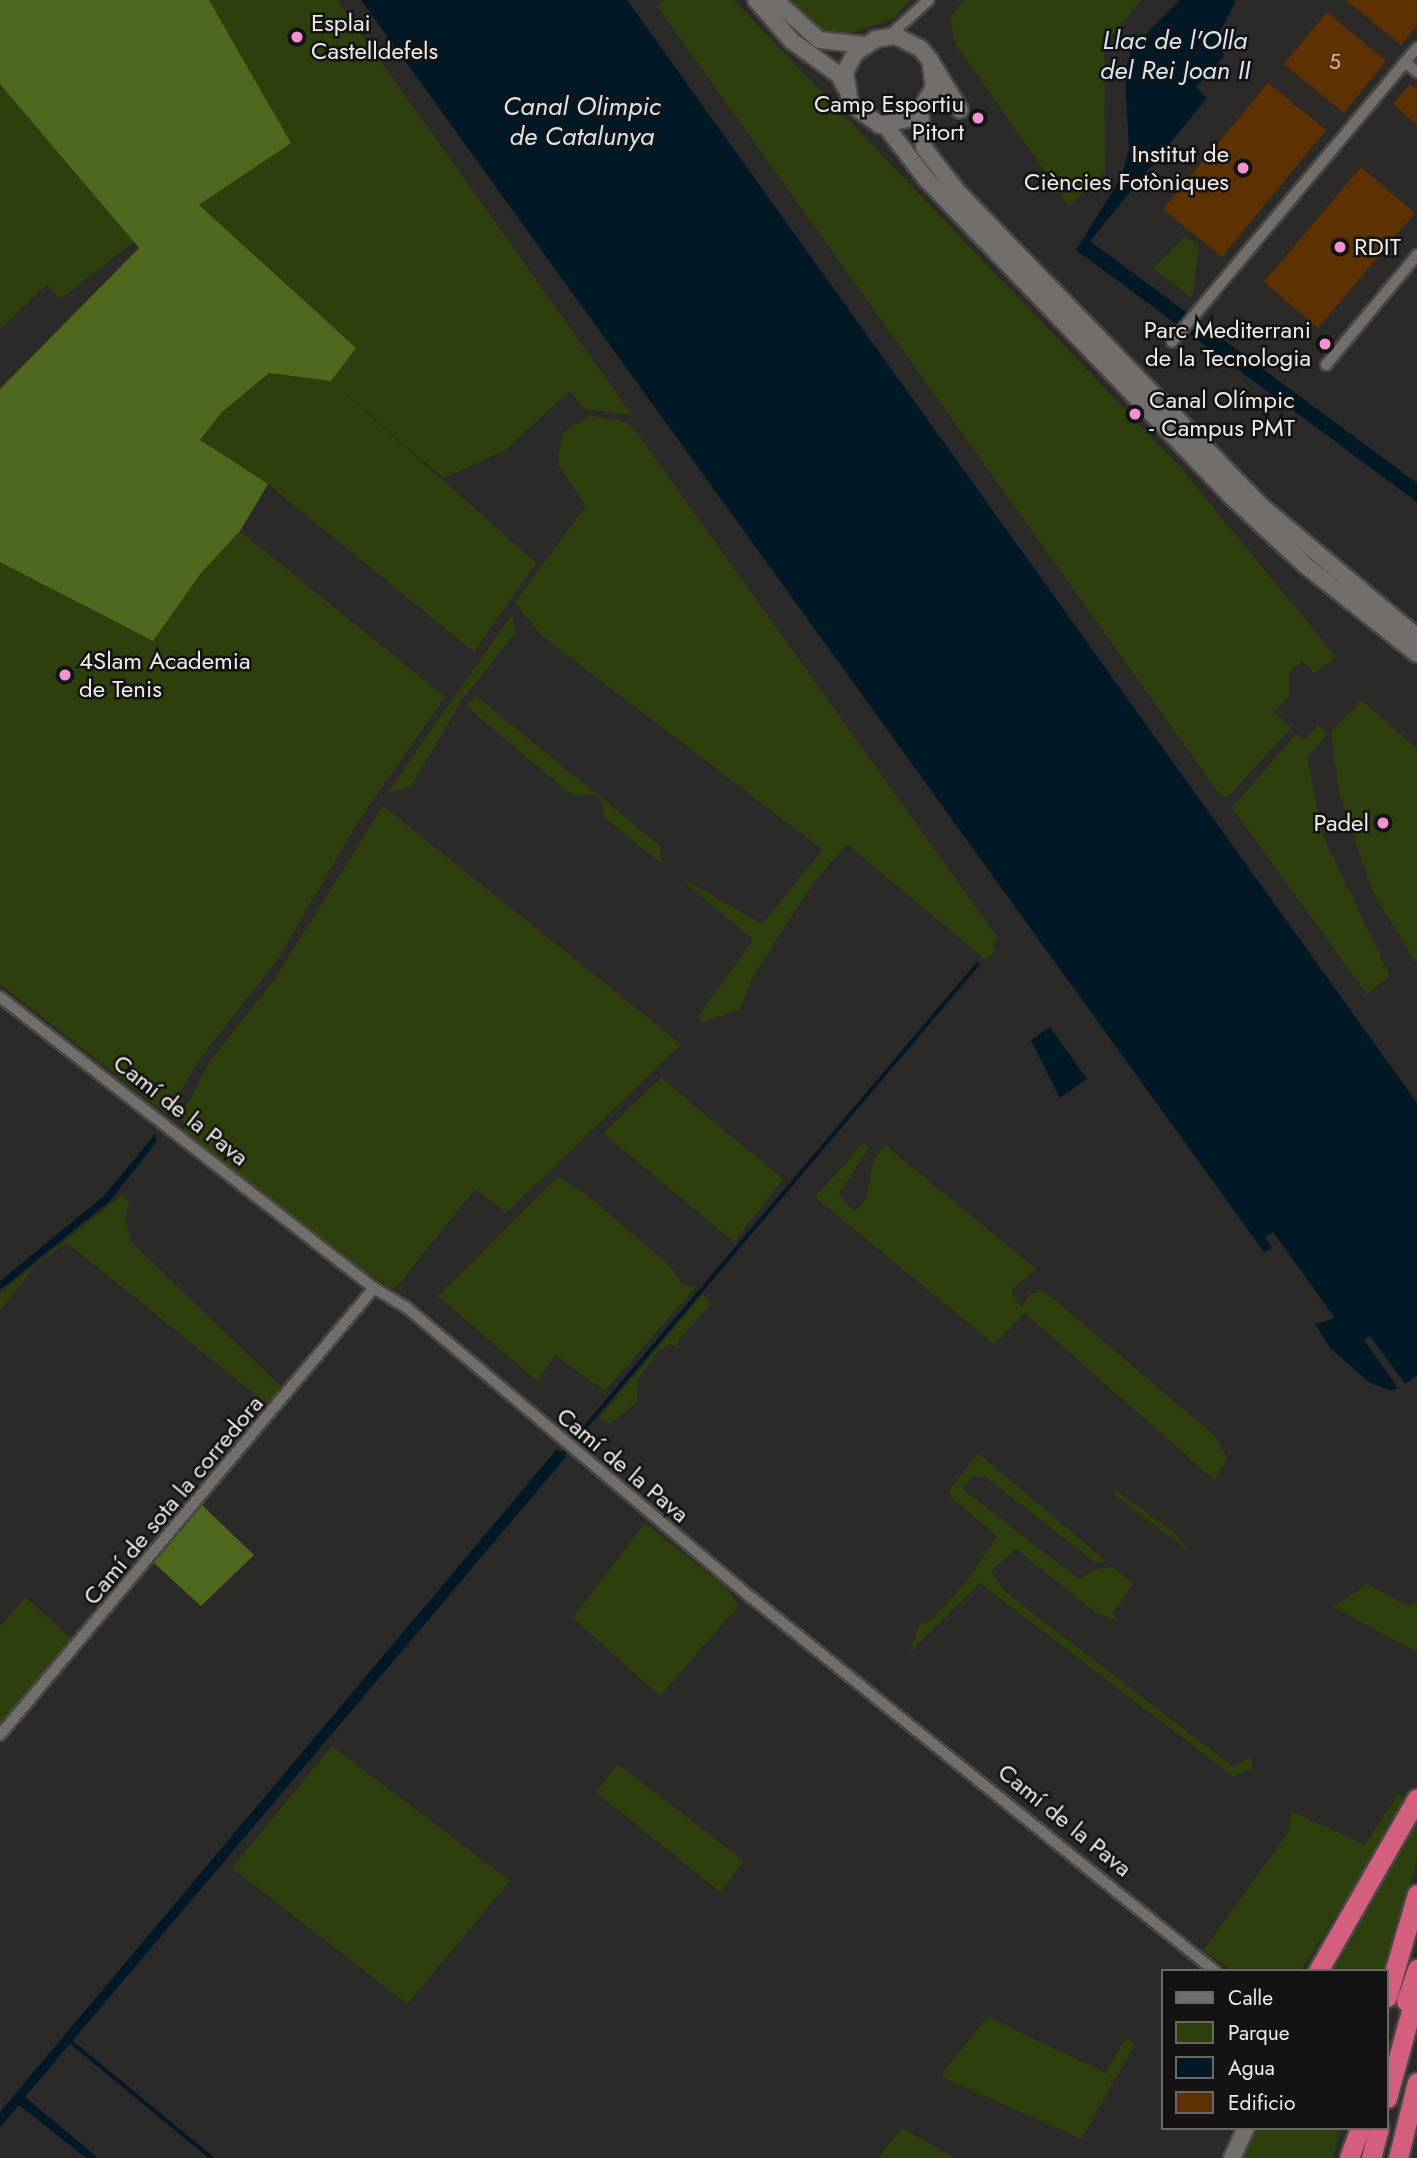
<!DOCTYPE html>
<meta charset="utf-8">
<style>
body{margin:0}
#map{position:relative;width:1417px;height:2158px;overflow:hidden;background:#2c2a28;font-family:Jost,sans-serif}
div>[style]{position:absolute}
.green>*{inset:0;background:#2d3f0c}
.forest>*{inset:0;background:#4e691d}
.water>*{inset:0;background:#011927}
.stream>*{height:3.5px;margin:-1.75px;padding:0 1.75px;transform-origin:1.75px;border-radius:1.75px;background:#011927}
.building>*{inset:0;background:#5d3100}
.roads{filter:drop-shadow(2px 0 #494644) drop-shadow(-2px 0 #494644) drop-shadow(0 2px #494644) drop-shadow(0 -2px #494644)}
.street>*{height:10px;margin:-5px;padding:0 5px;transform-origin:5px;border-radius:5px;background:#716e6b}
.secondary>*{height:16px;margin:-8px;padding:0 8px;transform-origin:8px;border-radius:8px;background:#716e6b}
.highway>*{height:19px;margin:-9.5px;padding:0 9.5px;transform-origin:9.5px;border-radius:9.5px;background:#d35e7d}
.dots>*{width:19px;height:19px;translate:-50% -50%;box-sizing:border-box;border:4px solid #141212;border-radius:50%}
span{translate:-50% -50%;white-space:nowrap;text-align:center;line-height:1.15;-webkit-text-stroke:5px #141212;paint-order:stroke}
.number-label{font-size:21px;color:#c9bcb0}
.number-label span{-webkit-text-stroke-width:0}
.poi-label{font-size:24px;color:#edebea}
.left{translate:0 -50%;text-align:left}
.right{translate:-100% -50%;text-align:right}
.street-label{font-size:24px;color:#edebea}
.water-label{font-size:26px;color:#d1e5f2;font-style:italic}
.legend{position:absolute;left:1161px;top:1969px;width:228px;height:161px;box-sizing:border-box;background:#141212;border:2px solid #6b6968;margin:0;padding:9px 12px;list-style:none;font-size:21px;color:#edebea}
.legend li{display:flex;align-items:center;gap:14px;height:35px}
.legend b{width:35px;border:2px solid #6b6968}
</style>
<div id="map">
<div class="green">
<i style="clip-path:polygon(209px 0,337px 0,632px 415px,584px 409px,570px 391px,504px 451px,443px 478px,332px 382px,536px 563px,474px 652px,268px 484px,200px 441px,222px 412px,269px 373px,331px 381px,199px 205px,291px 143px)"></i>
<i style="clip-path:polygon(664px 0,734px 0,1179px 466px,1336px 657px,1315px 673px,1301px 661px,1289px 673px,1289px 697px,1273px 712px,1291px 728px,1229px 796px,1221px 796px,657px 6px)"></i>
<i style="clip-path:polygon(791px 0,910px 0,895px 18px,846px 35px,823px 29px)"></i>
<i style="clip-path:polygon(965px 0,1141px 0,1104px 45px,1105px 171px,1069px 206px,955px 43px,950px 17px)"></i>
<i style="clip-path:polygon(0 84px,134px 242px,64px 296px,58px 299px,47px 284px,0 329px)"></i>
<i style="clip-path:polygon(1186px 236px,1199px 246px,1192px 298px,1153px 268px)"></i>
<i style="clip-path:polygon(591px 416px,626px 422px,638px 434px,998px 938px,992px 944px,996px 950px,985px 959px,847px 844px,813px 883px,752px 978px,740px 1009px,703px 1022px,698px 1017px,753px 940px,678px 876px,762px 924px,823px 850px,541px 635px,515px 602px,586px 506px,557px 462px,564px 431px)"></i>
<i style="clip-path:polygon(240px 531px,445px 697px,357px 823px,278px 959px,200px 1058px,167px 1115px,0 984px,0 562px,153px 641px,201px 573px)"></i>
<i style="clip-path:polygon(511px 616px,516px 632px,462px 700px,410px 788px,388px 792px)"></i>
<i style="clip-path:polygon(476px 696px,659px 845px,662px 864px,604px 817px,603px 802px,593px 795px,573px 796px,466px 706px)"></i>
<i style="clip-path:polygon(1362px 700px,1417px 749px,1417px 965px,1373px 892px,1339px 792px,1331px 732px)"></i>
<i style="clip-path:polygon(1318px 725px,1328px 734px,1307px 757px,1323px 836px,1390px 976px,1367px 994px,1232px 808px,1296px 734px,1303px 740px)"></i>
<i style="clip-path:polygon(383px 806px,681px 1044px,506px 1213px,475px 1189px,394px 1290px,348px 1261px,184px 1131px,183px 1112px,210px 1061px,274px 980px)"></i>
<i style="clip-path:polygon(661px 1078px,783px 1179px,734px 1242px,603px 1133px)"></i>
<i style="clip-path:polygon(864px 1143px,869px 1147px,839px 1194px,854px 1212px,866px 1199px,874px 1159px,885px 1145px,1036px 1269px,1011px 1291px,1021px 1307px,1032px 1293px,1044px 1291px,1214px 1435px,1228px 1459px,1214px 1480px,1025px 1313px,994px 1344px,815px 1197px)"></i>
<i style="clip-path:polygon(558px 1177px,581px 1190px,669px 1265px,682px 1284px,696px 1287px,605px 1391px,555px 1355px,537px 1381px,438px 1296px)"></i>
<i style="clip-path:polygon(122px 1195px,129px 1201px,125px 1218px,131px 1242px,286px 1391px,272px 1408px,67px 1243px,35px 1266px,0 1310px,0 1293px)"></i>
<i style="clip-path:polygon(703px 1294px,711px 1304px,678px 1340px,678px 1348px,671px 1344px,658px 1351px,638px 1379px,637px 1402px,610px 1424px,599px 1418px)"></i>
<i style="clip-path:polygon(978px 1453px,1107px 1562px,1096px 1563px,986px 1477px,972px 1477px,962px 1489px,1080px 1580px,1092px 1570px,1112px 1567px,1133px 1583px,1112px 1614px,1121px 1622px,1098px 1614px,1016px 1549px,991px 1571px,1004px 1591px,1233px 1767px,1250px 1757px,1254px 1773px,1250px 1769px,1233px 1776px,980px 1583px,909px 1653px,921px 1622px,932px 1620px,967px 1581px,997px 1536px,951px 1497px,950px 1490px)"></i>
<i style="clip-path:polygon(1116px 1490px,1176px 1534px,1190px 1552px,1114px 1495px)"></i>
<i style="clip-path:polygon(645px 1523px,726px 1587px,738px 1606px,660px 1696px,573px 1618px)"></i>
<i style="clip-path:polygon(1367px 1584px,1406px 1605px,1417px 1603px,1417px 1652px,1333px 1607px)"></i>
<i style="clip-path:polygon(26px 1597px,72px 1640px,0 1727px,0 1626px)"></i>
<i style="clip-path:polygon(332px 1746px,510px 1881px,407px 2004px,232px 1868px)"></i>
<i style="clip-path:polygon(618px 1764px,744px 1861px,720px 1892px,596px 1792px)"></i>
<i style="clip-path:polygon(1399px 1793px,1406px 1802px,1301px 1971px,1233px 1971px,1203px 1951px,1289px 1831px,1291px 1811px,1365px 1845px)"></i>
<i style="clip-path:polygon(1417px 1813px,1417px 1859px,1386px 1971px,1329px 1971px)"></i>
<i style="clip-path:polygon(988px 2017px,1106px 2073px,1126px 2038px,1135px 2044px,1081px 2139px,944px 2078px,943px 2072px)"></i>
<i style="clip-path:polygon(902px 2128px,955px 2158px,878px 2158px)"></i>
<i style="clip-path:polygon(1256px 2128px,1341px 2128px,1333px 2158px,1242px 2158px)"></i>
</div>
<div class="forest">
<i style="clip-path:polygon(0 0,209px 0,291px 143px,199px 205px,356px 348px,331px 381px,269px 373px,222px 412px,200px 440px,268px 484px,240px 531px,201px 573px,153px 641px,0 562px,0 389px,139px 248px,0 84px)"></i>
<i style="clip-path:polygon(202px 1505px,254px 1555px,201px 1606px,154px 1563px)"></i>
</div>
<div class="water">
<i style="clip-path:polygon(361px 0,627px 0,1417px 1103px,1417px 1375px,1405px 1384px,1370px 1336px,1364px 1340px,1398px 1388px,1391px 1391px,1369px 1382px,1331px 1349px,1315px 1324px,1335px 1318px,1273px 1232px,1265px 1237px,1272px 1248px,1264px 1252px)"></i>
<i style="clip-path:polygon(1180px 0,1236px 0,1217px 38px,1224px 56px,1196px 87px,1207px 98px,1090px 241px,1417px 483px,1417px 502px,1076px 250px,1121px 178px,1129px 149px,1125px 73px,1131px 49px)"></i>
<i style="clip-path:polygon(1050px 1027px,1087px 1079px,1060px 1098px,1031px 1040px)"></i>
<i style="clip-path:polygon(155px 1134px,157px 1141px,110px 1201px,0 1290px,0 1281px,105px 1195px)"></i>
<i style="clip-path:polygon(557px 1449px,566px 1457px,25px 2097px,98px 2158px,86px 2158px,19px 2105px,0 2127px,0 2112px)"></i>
</div>
<div class="stream">
<i style="left:561px;top:1456px;width:644px;rotate:-49.73deg"></i>
<i style="left:69px;top:2040px;width:185px;rotate:39.5deg"></i>
</div>
<div class="building">
<i style="clip-path:polygon(1346px 0,1417px 0,1417px 26px,1401px 45px)"></i>
<i style="clip-path:polygon(1327px 12px,1386px 61px,1344px 113px,1284px 64px)"></i>
<i style="clip-path:polygon(1268px 83px,1326px 130px,1222px 257px,1163px 209px)"></i>
<i style="clip-path:polygon(1410px 84px,1417px 89px,1417px 125px,1393px 104px)"></i>
<i style="clip-path:polygon(1361px 167px,1415px 213px,1318px 328px,1264px 282px)"></i>
</div>
<div class="roads">
<div class="street">
<i style="left:890px;top:35px;width:52px;rotate:-41.9deg"></i>
<i style="left:1405px;top:62px;width:16px;rotate:40deg"></i>
<i style="left:1172px;top:342px;width:383px;rotate:-50.2deg"></i>
<i style="left:1326px;top:365px;width:143px;rotate:-50.4deg"></i>
<i style="left:0;top:997px;width:474px;rotate:37.9deg"></i>
<i style="left:374px;top:1288px;width:37px;rotate:31deg"></i>
<i style="left:406px;top:1307px;width:452px;rotate:40.1deg"></i>
<i style="left:752px;top:1598px;width:595px;rotate:38.86deg"></i>
<i style="left:0;top:1735px;width:583px;rotate:-50.08deg"></i>
</div>
<div class="secondary">
<i style="left:756px;top:0;width:55px;rotate:48.7deg"></i>
<i style="left:792px;top:41px;width:58px;rotate:35.9deg"></i>
<i style="left:839px;top:75px;width:13px;rotate:63deg"></i>
<i style="left:775px;top:0;width:59px;rotate:42.3deg"></i>
<i style="left:819px;top:40px;width:46px;rotate:6.2deg"></i>
<i style="left:930px;top:60px;width:27px;rotate:82deg"></i>
<i style="left:934px;top:87px;width:34px;rotate:120deg"></i>
<i style="left:917px;top:117px;width:38px;rotate:168deg"></i>
<i style="left:880px;top:125px;width:37px;rotate:-144deg"></i>
<i style="left:850px;top:103px;width:31px;rotate:-99deg"></i>
<i style="left:845px;top:72px;width:21px;rotate:-62deg"></i>
<i style="left:855px;top:53px;width:25px;rotate:-34deg"></i>
<i style="left:876px;top:39px;width:20px;rotate:-9deg"></i>
<i style="left:896px;top:36px;width:27px;rotate:27deg"></i>
<i style="left:920px;top:48px;width:16px;rotate:50deg"></i>
<i style="left:930px;top:60px;width:58px;rotate:59deg"></i>
<i style="left:920px;top:113px;width:35px;rotate:83deg"></i>
<i style="left:924px;top:148px;width:54px;rotate:52.5deg"></i>
<i style="left:957px;top:191px;width:438px;rotate:46deg"></i>
<i style="left:1261px;top:506px;width:204px;rotate:40deg"></i>
<i style="left:885px;top:125px;width:69px;rotate:52.6deg"></i>
<i style="left:927px;top:180px;width:443px;rotate:46.1deg"></i>
<i style="left:1234px;top:499px;width:97px;rotate:42.9deg"></i>
<i style="left:1305px;top:565px;width:143px;rotate:38.5deg"></i>
<i style="left:1232px;top:2158px;width:33px;rotate:-65deg"></i>
</div>
<div class="highway">
<i style="left:1318px;top:1971px;width:199px;rotate:-60.2deg"></i>
<i style="left:1387px;top:1997px;width:107px;rotate:-73.8deg"></i>
<i style="left:1406px;top:2001px;width:34px;rotate:-71deg"></i>
<i style="left:1387px;top:2098px;width:113px;rotate:-74.6deg"></i>
<i style="left:1349px;top:2158px;width:32px;rotate:-70deg"></i>
<i style="left:1371px;top:2158px;width:31px;rotate:-75deg"></i>
<i style="left:1398px;top:2158px;width:78px;rotate:-76deg"></i>
</div>
</div>
<div class="dots">
<i style="left:297px;top:37px;background:#f491d3"></i>
<i style="left:978px;top:118px;background:#f491d3"></i>
<i style="left:1243px;top:168px;background:#f491d3"></i>
<i style="left:1340px;top:247px;background:#f491d3"></i>
<i style="left:1325px;top:344px;background:#f491d3"></i>
<i style="left:1135px;top:414px;background:#f491d3"></i>
<i style="left:65px;top:675px;background:#f491d3"></i>
<i style="left:1383px;top:823px;background:#f491d3"></i>
</div>
<div class="number-label">
<span style="left:1335px;top:62px">5</span>
</div>
<div class="poi-label">
<span class="left" style="left:311px;top:37px">Esplai<br>Castelldefels</span>
<span class="right" style="left:964px;top:118px">Camp Esportiu<br>Pitort</span>
<span class="right" style="left:1229px;top:168px">Institut de<br>Ciències Fotòniques</span>
<span class="left" style="left:1354px;top:247px">RDIT</span>
<span class="right" style="left:1311px;top:344px">Parc Mediterrani<br>de la Tecnologia</span>
<span class="left" style="left:1149px;top:414px">Canal Olímpic<br>- Campus PMT</span>
<span class="left" style="left:79px;top:675px">4Slam Academia<br>de Tenis</span>
<span class="right" style="left:1369px;top:823px">Padel</span>
</div>
<div class="street-label">
<span style="left:181px;top:1110px;rotate:38deg">Camí de la Pava</span>
<span style="left:623px;top:1465px;rotate:40deg">Camí de la Pava</span>
<span style="left:173px;top:1500px;rotate:-50deg">Camí de sota la corredora</span>
<span style="left:1065px;top:1820px;rotate:39deg">Camí de la Pava</span>
</div>
<div class="water-label">
<span style="left:1175px;top:56px">Llac de l'Olla<br>del Rei Joan II</span>
<span style="left:582px;top:122px">Canal Olimpic<br>de Catalunya</span>
</div>
<ul class="legend">
<li><b style="height:9px;background:#716e6b"></b>Calle</li>
<li><b style="height:19px;background:#2d3f0c"></b>Parque</li>
<li><b style="height:19px;background:#011927"></b>Agua</li>
<li><b style="height:19px;background:#5d3100"></b>Edificio</li>
</ul>
</div>
